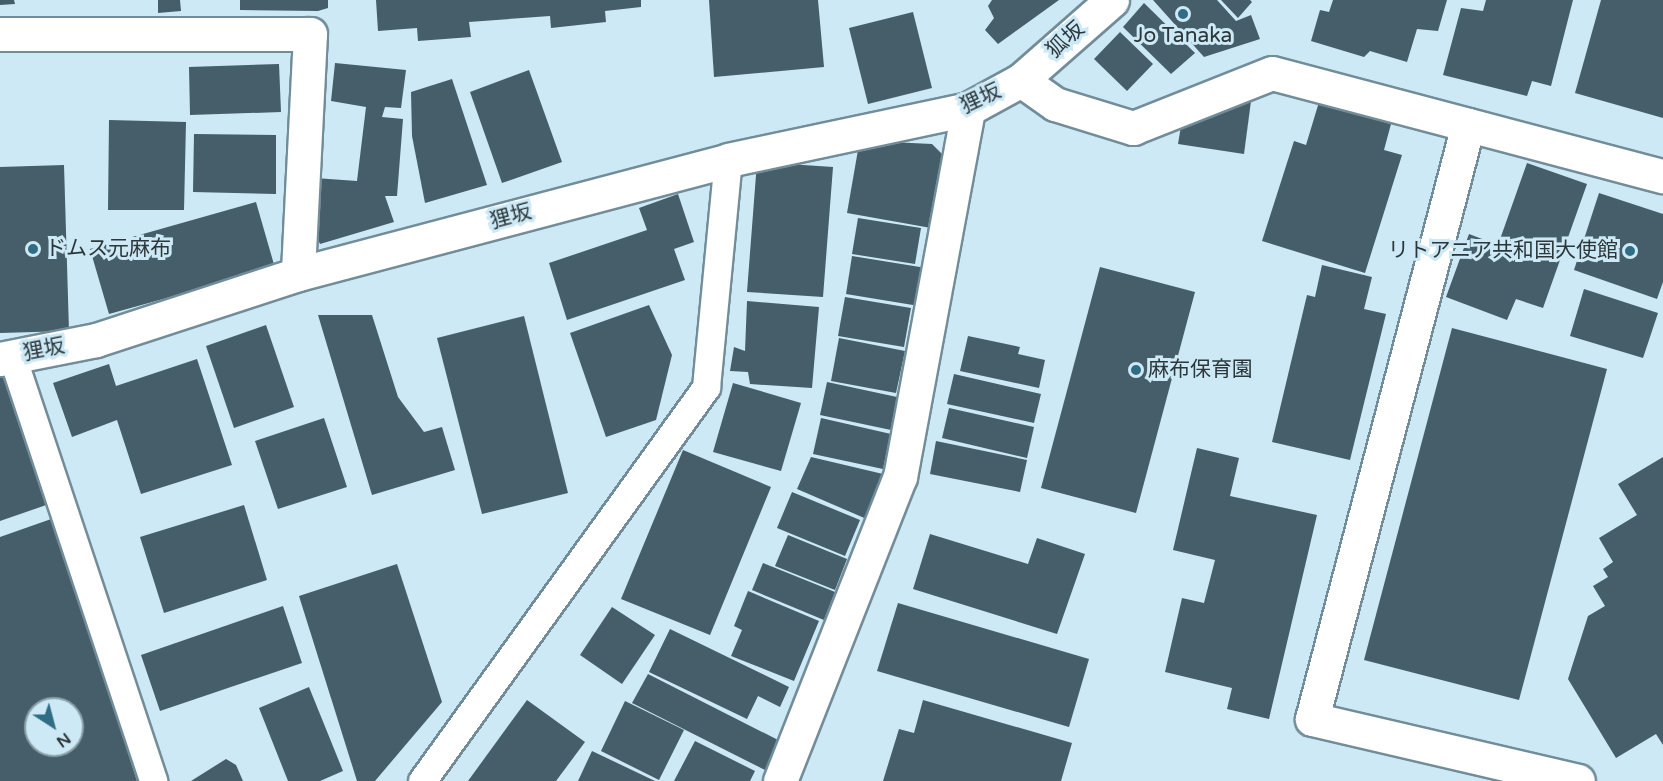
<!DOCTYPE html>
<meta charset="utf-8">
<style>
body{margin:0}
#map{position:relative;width:1663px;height:781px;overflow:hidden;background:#cce9f5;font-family:"Varela Round","Noto Sans JP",sans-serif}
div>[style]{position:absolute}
.building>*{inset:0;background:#455e69}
.roads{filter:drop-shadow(2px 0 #728d99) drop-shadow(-2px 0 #728d99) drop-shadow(0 2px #728d99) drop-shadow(0 -2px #728d99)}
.lane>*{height:27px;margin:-13.5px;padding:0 13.5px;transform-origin:13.5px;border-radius:13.5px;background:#fff}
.street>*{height:33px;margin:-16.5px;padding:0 16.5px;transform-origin:16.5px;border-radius:16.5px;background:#fff}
.dots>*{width:16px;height:16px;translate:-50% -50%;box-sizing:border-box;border:3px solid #cce9f5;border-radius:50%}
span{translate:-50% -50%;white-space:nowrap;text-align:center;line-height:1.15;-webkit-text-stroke:6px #cce9f5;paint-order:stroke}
.poi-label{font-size:21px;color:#2c373c}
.left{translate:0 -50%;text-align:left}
.right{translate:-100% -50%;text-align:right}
.street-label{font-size:21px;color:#2c373c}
.north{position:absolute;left:24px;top:697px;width:60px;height:60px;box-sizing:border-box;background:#cce9f5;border:2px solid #8ca2ab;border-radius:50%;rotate:144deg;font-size:16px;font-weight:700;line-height:24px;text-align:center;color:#2c373c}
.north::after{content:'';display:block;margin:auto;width:21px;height:27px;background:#306c83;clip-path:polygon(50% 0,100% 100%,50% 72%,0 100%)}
</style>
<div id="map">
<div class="building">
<i style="clip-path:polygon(0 0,14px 0,15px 4px,0 5px)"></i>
<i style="clip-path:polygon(158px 0,180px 0,181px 11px,158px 13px)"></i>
<i style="clip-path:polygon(240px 0,328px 0,328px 8px,318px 11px,240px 10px)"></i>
<i style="clip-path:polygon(376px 0,641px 0,641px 7px,605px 11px,606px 22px,551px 28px,550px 16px,469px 22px,471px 37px,418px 41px,417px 28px,378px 31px)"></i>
<i style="clip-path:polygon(709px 0,818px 0,824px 67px,714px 77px)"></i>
<i style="clip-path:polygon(992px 0,1059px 0,998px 44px,985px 30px,994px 18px,988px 6px)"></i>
<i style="clip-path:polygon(1153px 0,1217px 0,1236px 21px,1251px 15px,1260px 39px,1204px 57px)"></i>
<i style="clip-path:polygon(1221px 0,1250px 0,1252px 2px,1238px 18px)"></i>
<i style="clip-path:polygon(1333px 0,1447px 0,1438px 31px,1417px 29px,1407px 62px,1370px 51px,1364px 57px,1311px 41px,1320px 10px,1329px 12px)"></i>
<i style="clip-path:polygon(1486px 0,1573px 0,1551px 86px,1532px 81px,1527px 96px,1443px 75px,1461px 8px,1483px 11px)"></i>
<i style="clip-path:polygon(1601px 0,1663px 0,1663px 118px,1575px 93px)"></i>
<i style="clip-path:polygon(1144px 3px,1195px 53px,1171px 74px,1123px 27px)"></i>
<i style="clip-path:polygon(913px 12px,932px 88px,868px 104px,849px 28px)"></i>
<i style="clip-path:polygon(1120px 32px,1153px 64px,1127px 91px,1094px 59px)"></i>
<i style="clip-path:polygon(335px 63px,406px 70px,401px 108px,385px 107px,382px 117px,403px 119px,397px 196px,385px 196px,394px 222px,320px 244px,308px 217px,315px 178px,357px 181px,366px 107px,331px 101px)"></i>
<i style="clip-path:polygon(279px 64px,281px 112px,190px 115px,189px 67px)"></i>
<i style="clip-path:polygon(529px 70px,562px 162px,502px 183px,470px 92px)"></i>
<i style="clip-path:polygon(452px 79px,487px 185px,425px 203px,412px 136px,411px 92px)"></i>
<i style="clip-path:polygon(1236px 99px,1251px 101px,1244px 154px,1178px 144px,1181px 126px)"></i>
<i style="clip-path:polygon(1319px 102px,1391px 124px,1384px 150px,1402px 155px,1365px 273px,1262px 241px,1294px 141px,1306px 145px)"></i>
<i style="clip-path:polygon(109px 120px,186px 122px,184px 210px,108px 210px)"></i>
<i style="clip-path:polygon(194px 134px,276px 135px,276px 194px,193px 192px)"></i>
<i style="clip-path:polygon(890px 142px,932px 144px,944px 156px,931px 228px,847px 213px,858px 150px)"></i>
<i style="clip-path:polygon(757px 162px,833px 167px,823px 297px,747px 292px)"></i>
<i style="clip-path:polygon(1527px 163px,1587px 184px,1543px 308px,1516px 299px,1507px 320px,1446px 297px,1469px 234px,1498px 245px)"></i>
<i style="clip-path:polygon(64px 165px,69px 331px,0 333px,0 167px)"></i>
<i style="clip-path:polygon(1599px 193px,1663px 214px,1663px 282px,1657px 299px,1574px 270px)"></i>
<i style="clip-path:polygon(678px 194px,694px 242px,674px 249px,685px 280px,567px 320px,549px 263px,647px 230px,639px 208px)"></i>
<i style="clip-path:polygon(256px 202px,275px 268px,109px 314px,90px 249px)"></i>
<i style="clip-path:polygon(858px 218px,921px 228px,915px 264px,852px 254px)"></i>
<i style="clip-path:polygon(852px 256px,926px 268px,919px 306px,846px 294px)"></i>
<i style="clip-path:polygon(1322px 265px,1372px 277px,1364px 309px,1386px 314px,1350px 460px,1272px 442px,1307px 295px,1315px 297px)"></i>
<i style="clip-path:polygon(1100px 267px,1195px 292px,1136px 513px,1041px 488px)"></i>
<i style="clip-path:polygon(1584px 289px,1658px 313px,1643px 358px,1570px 336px)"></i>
<i style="clip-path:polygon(845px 297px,911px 308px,904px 347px,838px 336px)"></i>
<i style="clip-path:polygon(747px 301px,819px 307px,812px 388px,750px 384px,748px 372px,730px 371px,734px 347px,745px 351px)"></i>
<i style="clip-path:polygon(649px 305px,672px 355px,656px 420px,606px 437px,570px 333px)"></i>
<i style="clip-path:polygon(318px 315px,372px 315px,398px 397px,424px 432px,442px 427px,455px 470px,372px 495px)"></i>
<i style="clip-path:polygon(524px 316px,568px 493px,482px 514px,437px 338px)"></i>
<i style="clip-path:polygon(266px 325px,294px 407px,234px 428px,206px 346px)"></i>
<i style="clip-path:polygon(1452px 328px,1607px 369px,1519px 700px,1364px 660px)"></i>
<i style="clip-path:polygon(968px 336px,1020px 347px,1018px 354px,1045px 360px,1039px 388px,960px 371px)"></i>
<i style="clip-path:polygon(839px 338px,905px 351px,896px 393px,831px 381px)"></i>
<i style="clip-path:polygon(197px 359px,232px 465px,141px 494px,117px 420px,72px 437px,53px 383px,109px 364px,116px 386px)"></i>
<i style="clip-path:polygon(5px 367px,52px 503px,0 521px,0 369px)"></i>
<i style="clip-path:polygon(954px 374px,1041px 394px,1034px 423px,947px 404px)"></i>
<i style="clip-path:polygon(827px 382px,897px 397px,891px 430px,820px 415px)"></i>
<i style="clip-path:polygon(733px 383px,801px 403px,781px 471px,713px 452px)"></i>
<i style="clip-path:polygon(949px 408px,1034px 427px,1027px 458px,942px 438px)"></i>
<i style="clip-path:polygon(324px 418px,347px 487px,278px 509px,255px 441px)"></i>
<i style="clip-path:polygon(821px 418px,891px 434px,883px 469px,813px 454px)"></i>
<i style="clip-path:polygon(936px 441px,1027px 460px,1020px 492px,930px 474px)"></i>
<i style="clip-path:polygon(1197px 448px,1239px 458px,1230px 496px,1317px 515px,1269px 719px,1227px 709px,1232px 688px,1165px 672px,1182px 598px,1204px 603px,1215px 560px,1173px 550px)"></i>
<i style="clip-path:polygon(683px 450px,771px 487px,710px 635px,621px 599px)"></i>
<i style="clip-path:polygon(811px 457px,883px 474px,869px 520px,797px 489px)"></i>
<i style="clip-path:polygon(1663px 457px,1663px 745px,1656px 734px,1616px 758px,1568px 679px,1588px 616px,1605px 606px,1593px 586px,1608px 577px,1603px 569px,1613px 562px,1599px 538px,1637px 515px,1618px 484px)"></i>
<i style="clip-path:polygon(792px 492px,860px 520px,845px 556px,777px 528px)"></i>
<i style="clip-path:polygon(244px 505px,267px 580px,164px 613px,140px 537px)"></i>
<i style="clip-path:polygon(evenodd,54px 518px,137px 781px,0 781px,0 537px,54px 518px,36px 709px,72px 709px,72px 745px,36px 745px,36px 709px)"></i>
<i style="clip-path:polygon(930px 534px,1028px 564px,1037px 538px,1085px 554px,1057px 634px,913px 589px)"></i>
<i style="clip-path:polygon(788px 535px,847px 559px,835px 590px,775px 566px)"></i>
<i style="clip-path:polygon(763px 563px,835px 592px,824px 620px,752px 590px)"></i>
<i style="clip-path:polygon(397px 564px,442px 702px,375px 781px,357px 781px,299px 596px)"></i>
<i style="clip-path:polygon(748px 591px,819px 621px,794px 681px,731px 656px,742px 630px,734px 626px)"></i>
<i style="clip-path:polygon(898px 603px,1089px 659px,1069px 727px,877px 671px)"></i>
<i style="clip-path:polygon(283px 606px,302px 663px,160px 711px,141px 655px)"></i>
<i style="clip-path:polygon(612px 607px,655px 635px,622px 684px,580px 655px)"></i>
<i style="clip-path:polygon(670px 629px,789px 687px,780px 707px,758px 696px,747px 719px,649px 672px)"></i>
<i style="clip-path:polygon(648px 674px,780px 741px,765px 770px,632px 703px)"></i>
<i style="clip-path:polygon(309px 687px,343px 771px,320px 781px,288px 781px,259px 708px)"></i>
<i style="clip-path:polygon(527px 700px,585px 742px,556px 781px,468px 781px)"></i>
<i style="clip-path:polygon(923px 700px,1072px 743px,1061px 781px,883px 781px,899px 729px,914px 733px)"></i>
<i style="clip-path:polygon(625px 701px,684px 730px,659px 780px,601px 751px)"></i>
<i style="clip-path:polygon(695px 741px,755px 771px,750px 781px,674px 781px)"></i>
<i style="clip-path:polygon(592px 751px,655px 781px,578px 781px)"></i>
<i style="clip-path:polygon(226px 759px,236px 765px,243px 781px,191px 781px)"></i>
</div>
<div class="roads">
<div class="lane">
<i style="left:12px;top:356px;width:448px;rotate:71.6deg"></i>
<i style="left:422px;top:781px;width:486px;rotate:-54.2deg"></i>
<i style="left:706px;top:387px;width:228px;rotate:-84.5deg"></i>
</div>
<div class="street">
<i style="left:0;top:34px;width:310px"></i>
<i style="left:310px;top:34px;width:240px;rotate:92.9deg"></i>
<i style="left:1021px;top:80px;width:42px;rotate:35.2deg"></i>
<i style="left:1055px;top:104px;width:82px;rotate:17.1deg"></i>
<i style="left:1133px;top:128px;width:149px;rotate:-21.6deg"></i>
<i style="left:1272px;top:73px;width:404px;rotate:14.8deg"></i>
<i style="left:1468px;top:125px;width:614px;rotate:104.72deg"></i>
<i style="left:1312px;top:719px;width:273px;rotate:13.1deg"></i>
<i style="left:0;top:359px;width:98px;rotate:-11.2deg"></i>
<i style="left:96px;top:340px;width:213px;rotate:-18.1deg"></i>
<i style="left:298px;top:274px;width:445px;rotate:-14.8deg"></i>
<i style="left:728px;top:160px;width:245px;rotate:-12deg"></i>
<i style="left:968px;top:109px;width:60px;rotate:-28.7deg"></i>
<i style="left:1021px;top:80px;width:121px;rotate:-41.3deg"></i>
<i style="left:780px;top:781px;width:327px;rotate:-68.5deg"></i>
<i style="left:900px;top:477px;width:374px;rotate:-79.5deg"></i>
</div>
</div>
<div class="dots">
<i style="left:1183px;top:14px;background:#306c83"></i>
<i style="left:33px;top:249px;background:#306c83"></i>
<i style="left:1630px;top:251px;background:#306c83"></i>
<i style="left:1136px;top:370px;background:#306c83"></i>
</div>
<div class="poi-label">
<span style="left:1183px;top:36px">Jo Tanaka</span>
<span class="left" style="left:45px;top:249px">ドムス元麻布</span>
<span class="right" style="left:1618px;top:251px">リトアニア共和国大使館</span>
<span class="left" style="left:1148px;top:370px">麻布保育園</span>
</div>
<div class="street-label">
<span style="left:1066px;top:40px;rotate:-42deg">狐坂</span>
<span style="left:981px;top:99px;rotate:-25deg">狸坂</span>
<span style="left:511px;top:217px;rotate:-15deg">狸坂</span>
<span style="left:44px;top:350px;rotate:-11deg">狸坂</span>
</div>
<div class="north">N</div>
</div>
